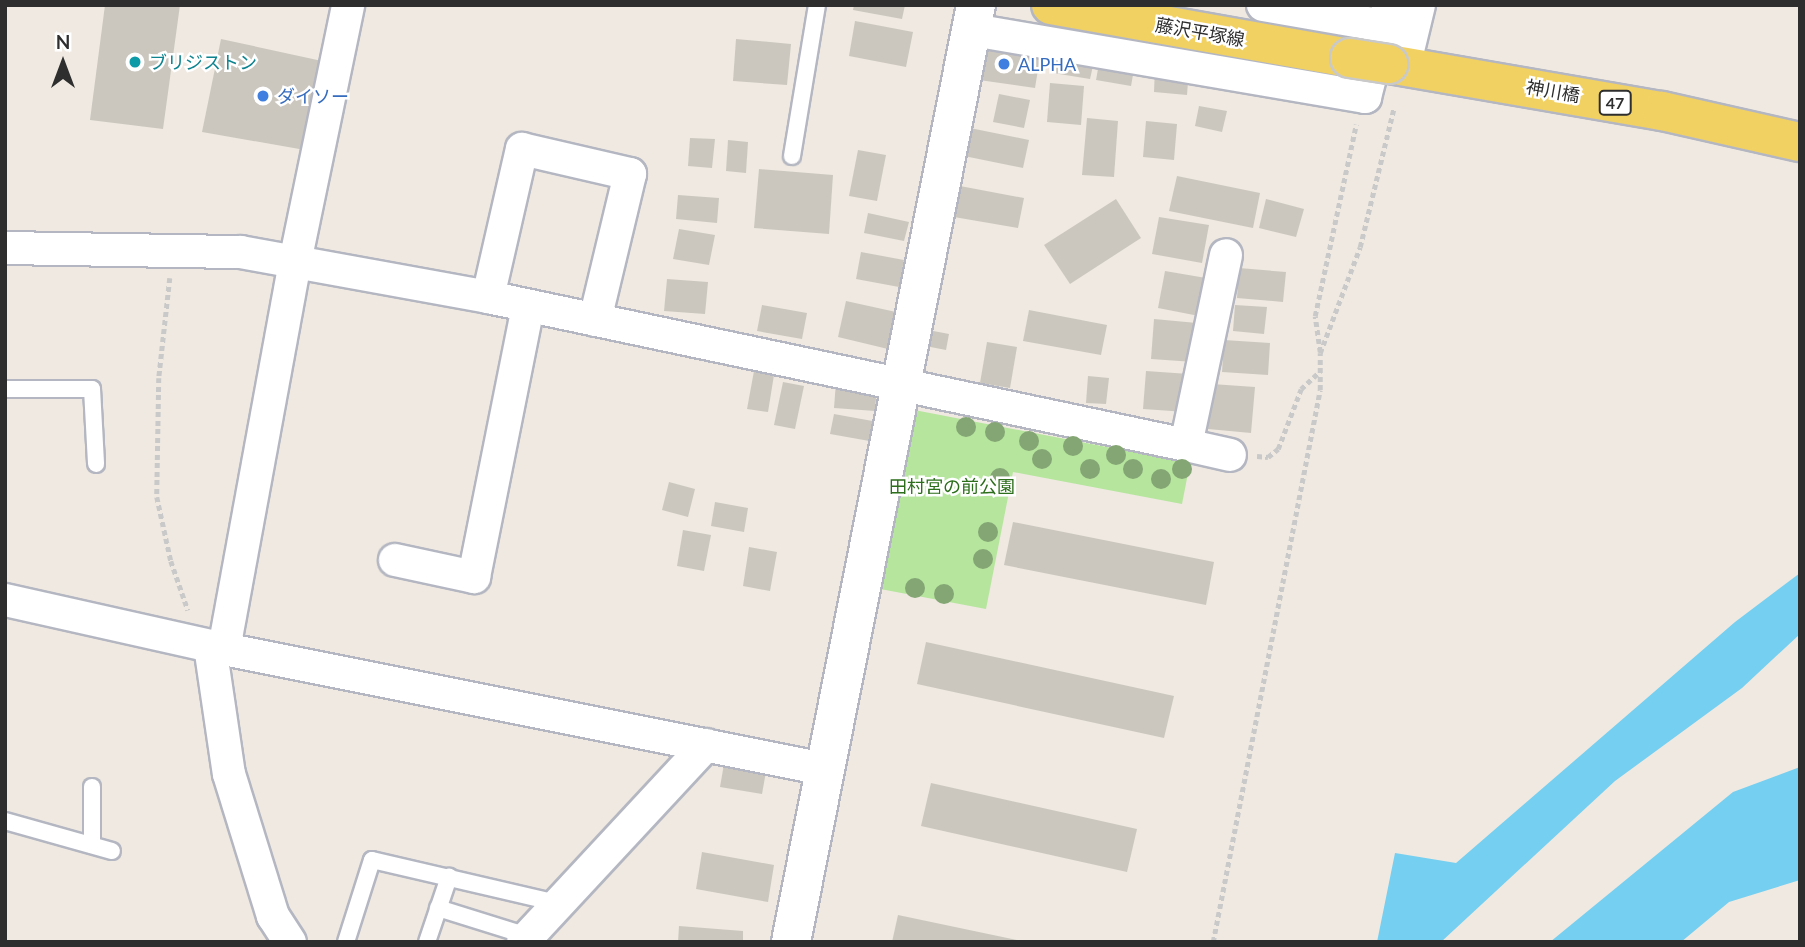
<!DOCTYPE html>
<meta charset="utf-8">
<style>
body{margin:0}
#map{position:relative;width:1805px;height:947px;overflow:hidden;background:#efe9e1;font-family:Lato,"Noto Sans JP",sans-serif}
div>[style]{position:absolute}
.green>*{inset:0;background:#b6e59e}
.water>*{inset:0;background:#75cff0}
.building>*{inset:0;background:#cbc7bf}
.path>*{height:4.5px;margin-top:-2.25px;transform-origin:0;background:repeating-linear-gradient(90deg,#c9c9c9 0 5px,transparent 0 8.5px)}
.roads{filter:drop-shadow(2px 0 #b4b7c1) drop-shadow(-2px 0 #b4b7c1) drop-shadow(0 2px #b4b7c1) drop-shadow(0 -2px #b4b7c1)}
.lane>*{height:16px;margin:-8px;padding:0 8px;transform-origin:8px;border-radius:8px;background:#fff}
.street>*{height:32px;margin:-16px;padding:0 16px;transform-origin:16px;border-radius:16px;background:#fff}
.secondary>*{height:38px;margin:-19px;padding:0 19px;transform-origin:19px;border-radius:19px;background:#fff}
.primary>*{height:38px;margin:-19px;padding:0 19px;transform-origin:19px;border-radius:19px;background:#f2d163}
.bridges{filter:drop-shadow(2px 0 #c9c9c9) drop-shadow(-2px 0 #c9c9c9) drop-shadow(0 2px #c9c9c9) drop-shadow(0 -2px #c9c9c9)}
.primary-bridge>*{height:38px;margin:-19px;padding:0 19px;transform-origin:19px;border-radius:19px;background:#f2d163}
.trees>*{width:20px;height:20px;margin:-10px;border-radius:50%;background:#84a574}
.dots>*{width:19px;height:19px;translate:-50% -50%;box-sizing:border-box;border:4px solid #fff;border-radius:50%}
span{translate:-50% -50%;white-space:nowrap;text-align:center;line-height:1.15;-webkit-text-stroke:5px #fff;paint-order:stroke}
.shield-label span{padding:2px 5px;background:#fff;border:2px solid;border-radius:5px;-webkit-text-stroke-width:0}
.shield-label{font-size:16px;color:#2e2e2e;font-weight:700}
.street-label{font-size:18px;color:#2e2e2e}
.culture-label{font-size:18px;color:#0d838f}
.left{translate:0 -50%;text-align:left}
.shop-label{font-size:18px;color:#366cbe}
.park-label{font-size:18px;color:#2c6e1b}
.frame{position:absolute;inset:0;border:7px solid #2e2e2e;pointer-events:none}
.north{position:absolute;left:28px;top:28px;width:70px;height:70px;-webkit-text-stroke:5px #fff;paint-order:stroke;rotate:0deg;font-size:19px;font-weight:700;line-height:28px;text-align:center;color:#2e2e2e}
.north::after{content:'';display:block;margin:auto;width:24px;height:32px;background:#2e2e2e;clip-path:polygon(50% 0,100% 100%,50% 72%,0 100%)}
</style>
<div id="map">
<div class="green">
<i style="clip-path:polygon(909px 409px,1190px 463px,1182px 504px,1013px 472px,986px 609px,875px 588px)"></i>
</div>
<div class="water">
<i style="clip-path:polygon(1800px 573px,1800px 634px,1742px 688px,1615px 781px,1441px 942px,1377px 942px,1395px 853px,1456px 863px,1735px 622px)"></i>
<i style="clip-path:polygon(1800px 767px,1800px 880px,1729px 902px,1681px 942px,1550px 942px,1733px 792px)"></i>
</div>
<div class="building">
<i style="clip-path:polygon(105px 5px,180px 5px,163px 129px,90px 120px)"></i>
<i style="clip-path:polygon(854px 5px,905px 5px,902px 19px,853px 10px)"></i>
<i style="clip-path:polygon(855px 21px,913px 32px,906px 67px,849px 56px)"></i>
<i style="clip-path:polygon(221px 39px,322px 61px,305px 150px,202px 132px)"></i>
<i style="clip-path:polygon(736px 39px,791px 44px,787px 85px,733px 81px)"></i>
<i style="clip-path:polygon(986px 42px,1041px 51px,1035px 88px,979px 80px)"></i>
<i style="clip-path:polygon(1057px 51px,1095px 57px,1090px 79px,1053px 73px)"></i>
<i style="clip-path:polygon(1100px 58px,1135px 64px,1131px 86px,1096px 80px)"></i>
<i style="clip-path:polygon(1155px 67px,1189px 69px,1187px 95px,1154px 92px)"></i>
<i style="clip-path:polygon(1050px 83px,1084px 86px,1081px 125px,1047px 122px)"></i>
<i style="clip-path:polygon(999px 94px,1030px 100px,1024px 128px,993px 122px)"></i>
<i style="clip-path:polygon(1199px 106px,1227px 111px,1222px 132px,1195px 126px)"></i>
<i style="clip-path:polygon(1087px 118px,1118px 121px,1114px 177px,1082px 175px)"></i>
<i style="clip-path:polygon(1146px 121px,1177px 124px,1174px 160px,1143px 157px)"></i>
<i style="clip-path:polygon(970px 128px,1029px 140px,1023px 168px,964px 156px)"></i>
<i style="clip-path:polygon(690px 138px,715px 139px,712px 168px,688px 166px)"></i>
<i style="clip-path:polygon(728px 140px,748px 142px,746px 173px,726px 171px)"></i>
<i style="clip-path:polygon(858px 150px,886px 155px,877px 201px,849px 196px)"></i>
<i style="clip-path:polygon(759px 169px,833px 175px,829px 234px,754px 228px)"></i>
<i style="clip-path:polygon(1177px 176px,1260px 193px,1253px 228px,1169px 211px)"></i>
<i style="clip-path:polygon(960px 186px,1024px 198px,1018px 228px,954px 217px)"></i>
<i style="clip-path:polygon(678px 195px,719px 198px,717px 223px,676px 219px)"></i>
<i style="clip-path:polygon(1116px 199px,1141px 238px,1070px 284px,1044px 245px)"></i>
<i style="clip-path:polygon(1266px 199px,1304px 209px,1296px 237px,1259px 228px)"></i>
<i style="clip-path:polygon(868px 213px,909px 222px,904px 241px,864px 233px)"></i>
<i style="clip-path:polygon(1159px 217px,1209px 225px,1202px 263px,1152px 254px)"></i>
<i style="clip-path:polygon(679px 229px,715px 235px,709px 265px,673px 259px)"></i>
<i style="clip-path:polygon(861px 252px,904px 260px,899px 287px,856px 279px)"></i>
<i style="clip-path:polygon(1239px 268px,1286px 272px,1283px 302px,1237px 298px)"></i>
<i style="clip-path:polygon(1165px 271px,1206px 278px,1199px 316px,1158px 308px)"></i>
<i style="clip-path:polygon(667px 279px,708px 282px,705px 314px,664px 311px)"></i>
<i style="clip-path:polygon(846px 301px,896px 312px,888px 349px,838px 337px)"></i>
<i style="clip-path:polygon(762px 305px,807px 313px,802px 339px,757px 331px)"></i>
<i style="clip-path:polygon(1235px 305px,1267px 307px,1264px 334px,1233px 331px)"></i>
<i style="clip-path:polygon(1029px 310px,1107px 325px,1101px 355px,1023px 341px)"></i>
<i style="clip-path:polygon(1154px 319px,1197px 323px,1194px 362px,1151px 359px)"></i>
<i style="clip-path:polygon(923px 329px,949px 334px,946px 350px,920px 345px)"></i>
<i style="clip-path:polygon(1224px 340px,1270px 343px,1268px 375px,1222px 372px)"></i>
<i style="clip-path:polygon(987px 342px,1017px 347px,1010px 388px,980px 383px)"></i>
<i style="clip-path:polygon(754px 371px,774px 375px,768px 412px,747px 409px)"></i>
<i style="clip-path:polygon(1146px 371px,1189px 374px,1186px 412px,1143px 409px)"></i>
<i style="clip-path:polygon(1088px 376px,1109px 378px,1106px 404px,1086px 403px)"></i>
<i style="clip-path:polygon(783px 382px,804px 386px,795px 429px,774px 425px)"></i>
<i style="clip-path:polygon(836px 382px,877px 385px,875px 411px,834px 408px)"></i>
<i style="clip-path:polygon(1212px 384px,1255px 387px,1251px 433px,1208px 429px)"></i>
<i style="clip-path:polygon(834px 414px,878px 422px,875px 442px,830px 434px)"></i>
<i style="clip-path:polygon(669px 482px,695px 489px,688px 517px,662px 510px)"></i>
<i style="clip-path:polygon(715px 502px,748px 508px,744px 532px,711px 526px)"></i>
<i style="clip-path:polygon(1013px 522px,1214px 562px,1206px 605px,1004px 565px)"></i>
<i style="clip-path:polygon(683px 530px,711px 535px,704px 571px,677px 566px)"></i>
<i style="clip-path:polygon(749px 547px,777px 552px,770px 591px,743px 586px)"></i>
<i style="clip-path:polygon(926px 642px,1174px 696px,1164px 738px,917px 684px)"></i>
<i style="clip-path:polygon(725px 758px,767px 766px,762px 794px,720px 787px)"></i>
<i style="clip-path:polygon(931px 783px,1137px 829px,1127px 872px,921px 826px)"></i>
<i style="clip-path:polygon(702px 852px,774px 865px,768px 902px,696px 889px)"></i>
<i style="clip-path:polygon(898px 915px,1021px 941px,1021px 942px,892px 942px)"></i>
<i style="clip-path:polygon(679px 926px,743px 931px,743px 942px,678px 942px)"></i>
</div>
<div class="path">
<i style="left:170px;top:278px;width:101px;rotate:96.3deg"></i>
<i style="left:159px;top:378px;width:119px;rotate:91deg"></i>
<i style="left:157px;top:497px;width:66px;rotate:77.7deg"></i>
<i style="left:171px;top:561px;width:52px;rotate:70.9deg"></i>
<i style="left:1320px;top:352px;width:36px;rotate:-98deg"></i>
<i style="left:1315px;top:316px;width:196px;rotate:-77.9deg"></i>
<i style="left:1257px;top:456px;width:11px;rotate:5deg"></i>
<i style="left:1268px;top:457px;width:13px;rotate:-39deg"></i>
<i style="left:1278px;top:449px;width:64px;rotate:-69deg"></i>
<i style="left:1301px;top:389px;width:26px;rotate:-43deg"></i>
<i style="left:1213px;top:942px;width:562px;rotate:-79.03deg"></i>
<i style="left:1320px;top:390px;width:37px;rotate:-90deg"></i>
<i style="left:1320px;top:353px;width:113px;rotate:-69.3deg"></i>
<i style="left:1360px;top:247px;width:144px;rotate:-76.3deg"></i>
</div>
<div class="roads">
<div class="lane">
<i style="left:792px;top:156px;width:153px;rotate:-80.6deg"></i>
<i style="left:5px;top:389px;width:87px"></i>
<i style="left:92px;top:389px;width:75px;rotate:86.9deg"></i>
<i style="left:5px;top:821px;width:111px;rotate:15.7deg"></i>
<i style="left:92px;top:845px;width:58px;rotate:-90deg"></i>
<i style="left:438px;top:908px;width:94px;rotate:17.3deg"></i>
<i style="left:346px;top:942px;width:86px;rotate:-72.4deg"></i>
<i style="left:372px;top:860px;width:190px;rotate:13.1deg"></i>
<i style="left:427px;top:942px;width:69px;rotate:-71.3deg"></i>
</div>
<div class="street">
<i style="left:1263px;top:5px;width:123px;rotate:9.8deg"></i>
<i style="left:973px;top:30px;width:398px;rotate:9.7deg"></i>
<i style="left:1365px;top:97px;width:95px;rotate:-75.4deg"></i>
<i style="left:1404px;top:67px;width:64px;rotate:-76.4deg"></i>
<i style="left:5px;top:248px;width:236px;rotate:1deg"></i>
<i style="left:241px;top:252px;width:251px;rotate:10.3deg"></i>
<i style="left:488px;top:297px;width:714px;rotate:11.97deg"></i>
<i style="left:1186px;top:445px;width:194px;rotate:-78.1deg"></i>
<i style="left:488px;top:297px;width:152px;rotate:-77.1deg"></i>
<i style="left:522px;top:149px;width:111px;rotate:13deg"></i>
<i style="left:630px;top:174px;width:150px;rotate:103.5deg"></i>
<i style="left:1186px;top:445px;width:45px;rotate:12.8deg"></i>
<i style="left:395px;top:560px;width:81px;rotate:12.1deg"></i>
<i style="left:474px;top:577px;width:276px;rotate:-78.7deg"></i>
<i style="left:5px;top:600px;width:224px;rotate:12.6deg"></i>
<i style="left:224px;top:649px;width:393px;rotate:-79.6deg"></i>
<i style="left:295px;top:262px;width:262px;rotate:-78.3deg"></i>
<i style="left:210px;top:646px;width:129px;rotate:81.6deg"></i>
<i style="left:229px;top:774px;width:149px;rotate:72.8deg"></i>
<i style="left:273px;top:916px;width:31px;rotate:57deg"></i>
<i style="left:224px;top:649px;width:612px;rotate:11.31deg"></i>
<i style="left:523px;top:942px;width:269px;rotate:-47.1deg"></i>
</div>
<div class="secondary">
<i style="left:791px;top:942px;width:955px;rotate:-78.83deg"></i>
</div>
<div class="primary">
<i style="left:1051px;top:5px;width:304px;rotate:10.1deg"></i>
<i style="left:1389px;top:64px;width:277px;rotate:9.8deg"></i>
<i style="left:1662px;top:111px;width:141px;rotate:12.7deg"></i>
</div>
</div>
<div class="bridges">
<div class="primary-bridge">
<i style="left:1350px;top:58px;width:39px;rotate:9deg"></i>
</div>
</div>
<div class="trees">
<i style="left:966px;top:427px"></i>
<i style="left:995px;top:432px"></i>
<i style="left:1029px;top:441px"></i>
<i style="left:1073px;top:446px"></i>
<i style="left:1116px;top:455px"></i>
<i style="left:1042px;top:459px"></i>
<i style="left:1090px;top:469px"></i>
<i style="left:1133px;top:469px"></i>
<i style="left:1182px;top:469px"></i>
<i style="left:1000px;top:478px"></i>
<i style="left:1161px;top:479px"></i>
<i style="left:988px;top:532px"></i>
<i style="left:983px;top:559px"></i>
<i style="left:915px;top:588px"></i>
<i style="left:944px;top:594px"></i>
</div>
<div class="dots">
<i style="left:135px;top:62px;background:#0f9aa8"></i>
<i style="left:1004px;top:64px;background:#3f7fe0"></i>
<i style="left:263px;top:96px;background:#3f7fe0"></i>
</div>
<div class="shield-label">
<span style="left:1615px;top:103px">47</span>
</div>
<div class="street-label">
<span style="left:1200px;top:32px;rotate:10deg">藤沢平塚線</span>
<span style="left:1553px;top:91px;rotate:10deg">神川橋</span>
</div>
<div class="culture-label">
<span class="left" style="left:149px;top:62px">ブリジストン</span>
</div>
<div class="shop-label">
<span class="left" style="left:1018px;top:64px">ALPHA</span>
<span class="left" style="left:277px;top:96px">ダイソー</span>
</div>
<div class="park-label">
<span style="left:952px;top:486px">田村宮の前公園</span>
</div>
<div class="frame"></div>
<div class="north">N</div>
</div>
